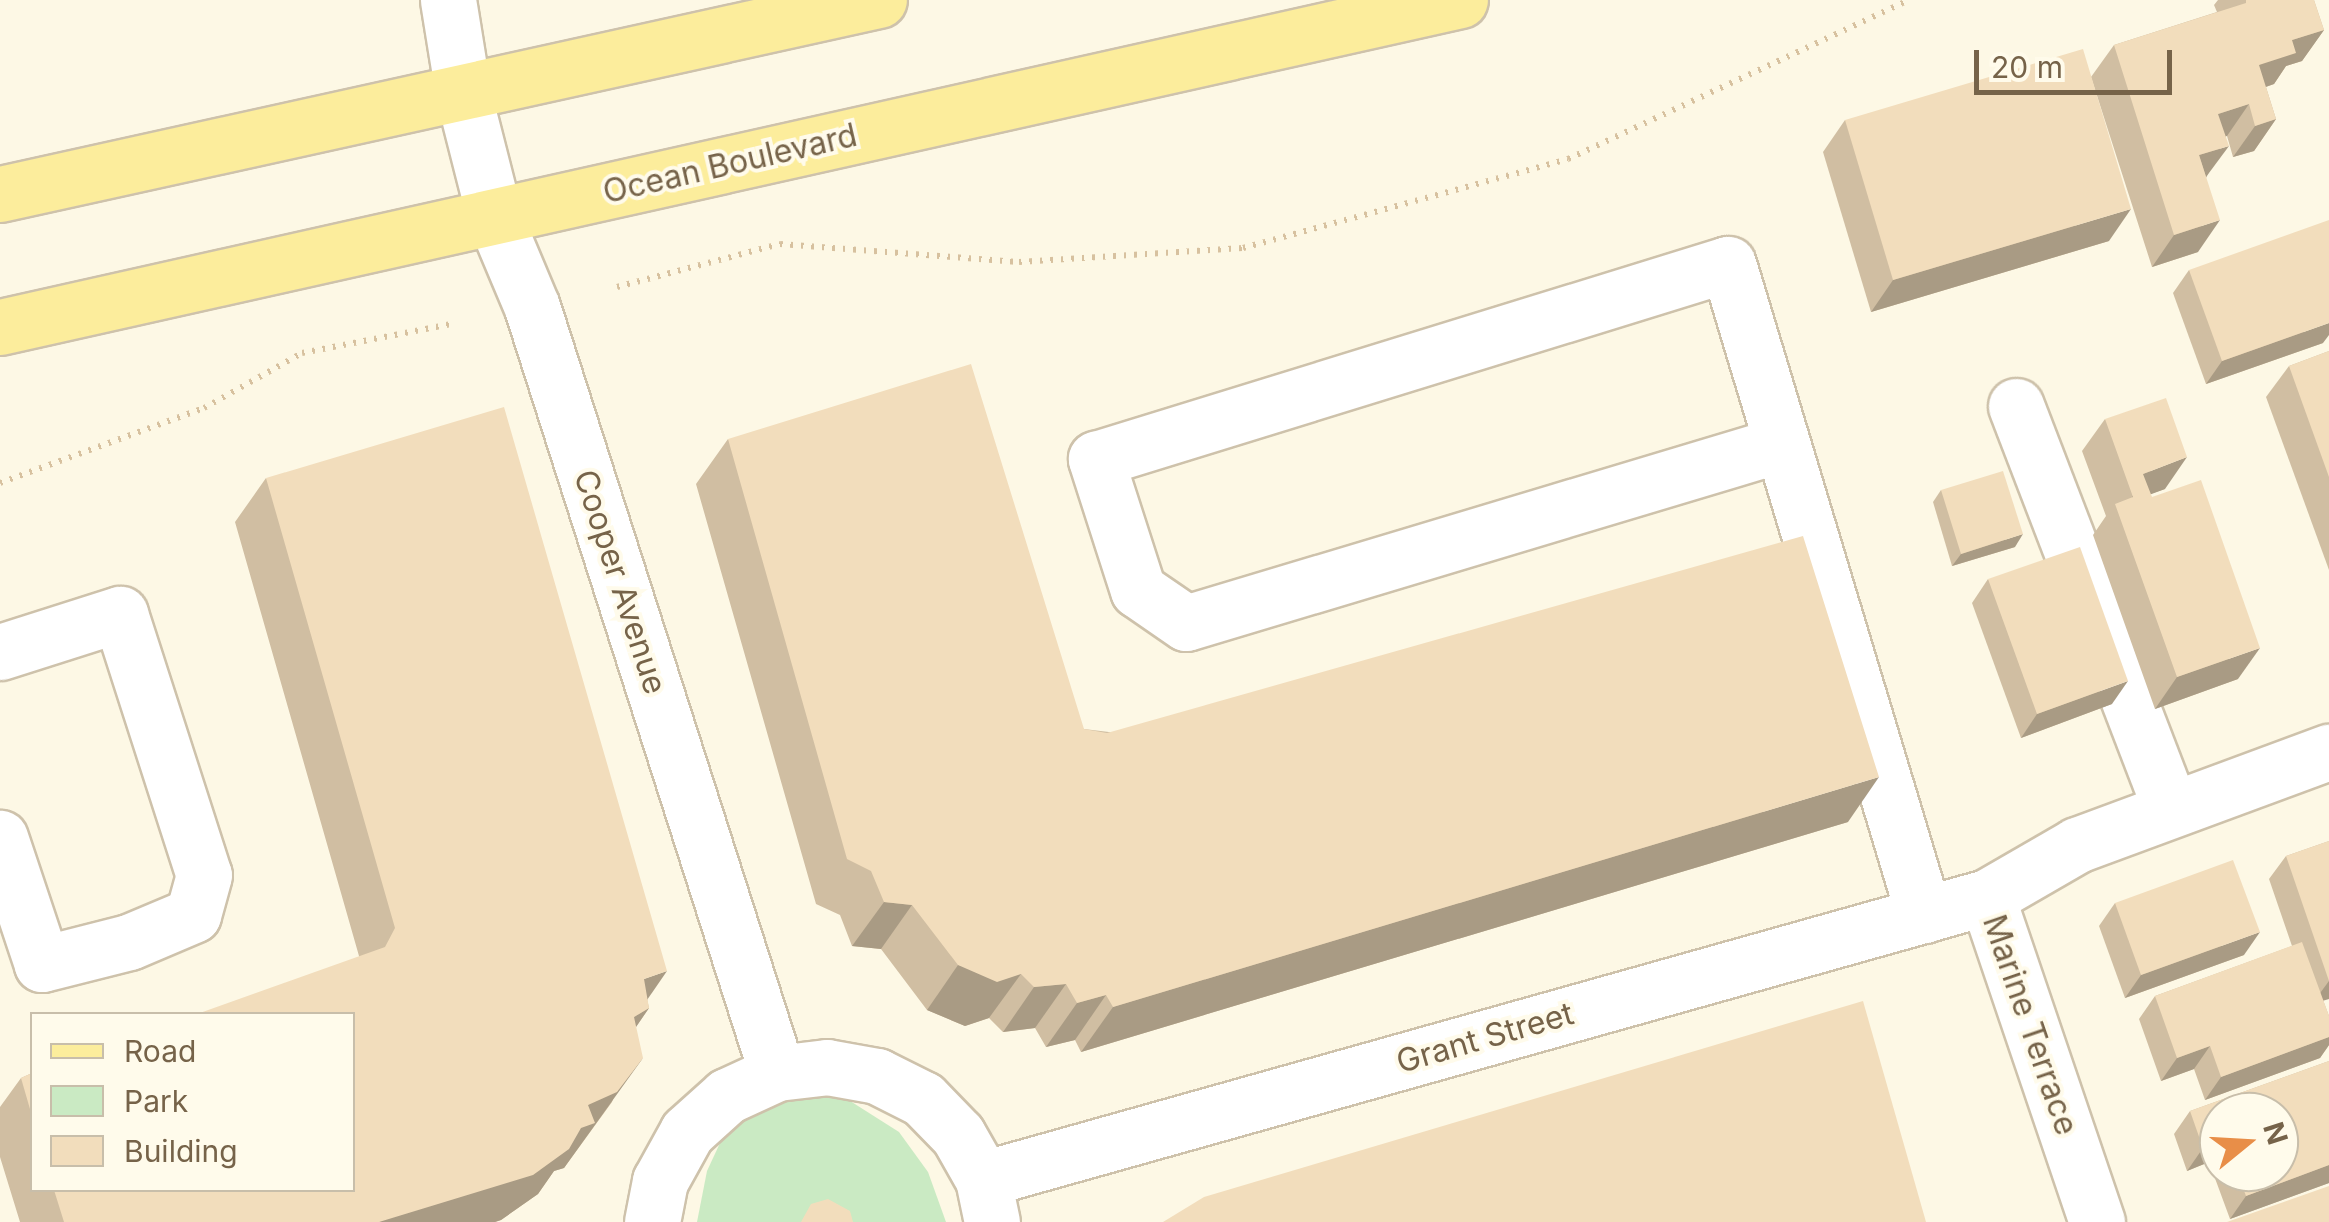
<!DOCTYPE html>
<style>
body{margin:0}
#map{position:relative;width:2329px;height:1222px;overflow:hidden;background:#fdf8e5;font-family:Inter,sans-serif}
div>[style]{position:absolute}
.green>*{inset:0;background:#caeac3}
.path>*{height:6px;margin-top:-3px;transform-origin:0;background:repeating-linear-gradient(90deg,#d7c19f 0 2.5px,transparent 0 10.5px)}
.roads{filter:drop-shadow(2px 0 #cec2ab) drop-shadow(-2px 0 #cec2ab) drop-shadow(0 2px #cec2ab) drop-shadow(0 -2px #cec2ab)}
.minor>*{height:55px;margin:-27.5px;padding:0 27.5px;transform-origin:27.5px;border-radius:27.5px;background:#fff}
.major>*{height:55px;margin:-27.5px;padding:0 27.5px;transform-origin:27.5px;border-radius:27.5px;background:#fced9c}
.wall>*{inset:0;background:#d0bea2}
.shaded-wall>*{inset:0;background:#a99b84}
.building>*{inset:0;background:#f2ddbc}
span{translate:-50% -50%;white-space:nowrap;text-align:center;line-height:1.15;-webkit-text-stroke:8px #fffbeb;paint-order:stroke}
.street-label{font-size:32px;color:#766349}
.legend{position:absolute;left:30px;top:1012px;width:325px;height:180px;box-sizing:border-box;background:#fffbeb;border:2px solid #c8beaa;margin:0;padding:12px 18px;list-style:none;font-size:30px;color:#766349}
.legend li{display:flex;align-items:center;gap:20px;height:50px}
.legend b{width:50px;border:2px solid #c8beaa}
.north{position:absolute;left:2199px;top:1092px;width:100px;height:100px;box-sizing:border-box;background:#fffbeb;border:2px solid #c8beaa;border-radius:50%;rotate:72deg;font-size:28px;font-weight:700;line-height:40px;text-align:center;color:#766349}
.north::after{content:'';display:block;margin:auto;width:35px;height:45px;background:#e88e48;clip-path:polygon(50% 0,100% 100%,50% 72%,0 100%)}
.scale{position:absolute;left:1974px;top:50px;width:198px;height:45px;box-sizing:border-box;border:5px solid #766349;border-top:0;padding-left:12px;font-size:30px;line-height:35px;white-space:nowrap;color:#766349;-webkit-text-stroke:8px #fffbeb;paint-order:stroke}
</style>
<div id="map">
<div class="green">
<i style="clip-path:polygon(813px 1094px,847px 1099px,899px 1132px,928px 1172px,946px 1222px,697px 1222px,707px 1171px,720px 1143px,737px 1123px,769px 1102px)"></i>
</div>
<div class="path">
<i style="left:617px;top:287px;width:169px;rotate:-14.8deg"></i>
<i style="left:780px;top:244px;width:240px;rotate:4.3deg"></i>
<i style="left:1019px;top:262px;width:224px;rotate:-3.6deg"></i>
<i style="left:1243px;top:248px;width:337px;rotate:-15.3deg"></i>
<i style="left:1568px;top:159px;width:376px;rotate:-25deg"></i>
<i style="left:0;top:483px;width:217px;rotate:-20.2deg"></i>
<i style="left:204px;top:408px;width:112px;rotate:-29.3deg"></i>
<i style="left:302px;top:353px;width:152px;rotate:-11deg"></i>
</div>
<div class="roads">
<div class="minor">
<i style="left:448px;top:0;width:94px;rotate:80.8deg"></i>
<i style="left:463px;top:93px;width:130px;rotate:75.7deg"></i>
<i style="left:495px;top:219px;width:95px;rotate:67.2deg"></i>
<i style="left:532px;top:307px;width:804px;rotate:72.26deg"></i>
<i style="left:2016px;top:406px;width:432px;rotate:69deg"></i>
<i style="left:1782px;top:444px;width:622px;rotate:163.28deg"></i>
<i style="left:1186px;top:623px;width:58px;rotate:-145.5deg"></i>
<i style="left:1138px;top:590px;width:138px;rotate:-107.8deg"></i>
<i style="left:1096px;top:459px;width:661px;rotate:-17.15deg"></i>
<i style="left:1728px;top:264px;width:680px;rotate:73.24deg"></i>
<i style="left:0;top:652px;width:126px;rotate:-17.6deg"></i>
<i style="left:120px;top:614px;width:274px;rotate:72.2deg"></i>
<i style="left:204px;top:875px;width:41px;rotate:105.4deg"></i>
<i style="left:193px;top:915px;width:69px;rotate:157.1deg"></i>
<i style="left:129px;top:942px;width:90px;rotate:165.8deg"></i>
<i style="left:42px;top:964px;width:133px;rotate:-108.4deg"></i>
<i style="left:1987px;top:897px;width:343px;rotate:71.3deg"></i>
<i style="left:983px;top:1179px;width:1043px;rotate:-15.69deg"></i>
<i style="left:1987px;top:897px;width:104px;rotate:-30deg"></i>
<i style="left:2077px;top:845px;width:269px;rotate:-20.3deg"></i>
<i style="left:652px;top:1222px;width:42px;rotate:-79deg"></i>
<i style="left:660px;top:1181px;width:56px;rotate:-61.1deg"></i>
<i style="left:687px;top:1132px;width:54px;rotate:-42deg"></i>
<i style="left:727px;top:1096px;width:55px;rotate:-24.7deg"></i>
<i style="left:777px;top:1073px;width:50px;rotate:-6.8deg"></i>
<i style="left:827px;top:1067px;width:51px;rotate:10.2deg"></i>
<i style="left:877px;top:1076px;width:51px;rotate:26.6deg"></i>
<i style="left:923px;top:1099px;width:50px;rotate:45.8deg"></i>
<i style="left:958px;top:1135px;width:51px;rotate:60.4deg"></i>
<i style="left:983px;top:1179px;width:44px;rotate:78.2deg"></i>
</div>
<div class="major">
<i style="left:0;top:194px;width:900px;rotate:-12.45deg"></i>
<i style="left:0;top:327px;width:1496px;rotate:-12.62deg"></i>
</div>
</div>
<div class="wall">
<i style="clip-path:polygon(2218px 0,2314px 0,2324px 30px,2302px 61px,2286px 66px,2274px 84px,2266px 87px,2276px 119px,2254px 151px,2233px 157px,2227px 136px,2226px 136px,2206px 178px,2198px 252px,2152px 267px,2091px 77px,2114px 45px,2217px 12px,2214px 5px)"></i>
<i style="clip-path:polygon(1845px 120px,2109px 241px,1871px 312px,1823px 152px)"></i>
<i style="clip-path:polygon(2189px 270px,2323px 343px,2206px 384px,2173px 293px)"></i>
<i style="clip-path:polygon(2329px 351px,2329px 570px,2266px 397px,2289px 366px)"></i>
<i style="clip-path:polygon(2105px 419px,2165px 489px,2150px 494px,2238px 679px,2155px 709px,2093px 535px,2106px 516px,2082px 451px)"></i>
<i style="clip-path:polygon(728px 439px,1084px 729px,1848px 822px,1081px 1052px,1075px 1040px,1046px 1047px,1035px 1028px,1003px 1032px,989px 1018px,965px 1026px,927px 1010px,881px 949px,852px 946px,840px 915px,816px 904px,696px 484px)"></i>
<i style="clip-path:polygon(266px 478px,647px 999px,649px 1008px,636px 1027px,612px 1102px,564px 1168px,554px 1171px,538px 1194px,501px 1220px,495px 1222px,20px 1222px,0 1157px,0 1107px,21px 1078px,32px 1073px,32px 1190px,352px 1190px,359px 956px,235px 522px)"></i>
<i style="clip-path:polygon(1941px 490px,2015px 547px,1952px 566px,1933px 502px)"></i>
<i style="clip-path:polygon(1988px 579px,2112px 704px,2021px 738px,1972px 603px)"></i>
<i style="clip-path:polygon(2329px 841px,2329px 998px,2323px 1000px,2329px 1016px,2329px 1045px,2320px 1058px,2205px 1100px,2194px 1069px,2161px 1081px,2139px 1019px,2155px 996px,2292px 946px,2269px 879px,2286px 856px)"></i>
<i style="clip-path:polygon(2115px 903px,2244px 955px,2125px 998px,2099px 926px)"></i>
<i style="clip-path:polygon(evenodd,2329px 1061px,2329px 1183px,2230px 1219px,2209px 1162px,2187px 1171px,2174px 1134px,2190px 1111px,2329px 1061px,2219px 1112px,2279px 1172px,2219px 1172px,2219px 1112px)"></i>
</div>
<div class="shaded-wall">
<i style="clip-path:polygon(2324px 30px,2302px 61px,2286px 66px,2274px 84px,2236px 97px,2259px 65px,2292px 40px)"></i>
<i style="clip-path:polygon(2249px 104px,2227px 136px,2196px 146px,2218px 114px)"></i>
<i style="clip-path:polygon(2276px 119px,2254px 151px,2233px 157px,2255px 126px)"></i>
<i style="clip-path:polygon(2229px 146px,2206px 177px,2199px 155px)"></i>
<i style="clip-path:polygon(2131px 209px,2109px 241px,1871px 312px,1893px 280px)"></i>
<i style="clip-path:polygon(2220px 220px,2198px 252px,2152px 267px,2174px 235px)"></i>
<i style="clip-path:polygon(2329px 323px,2329px 335px,2323px 343px,2206px 384px,2222px 361px)"></i>
<i style="clip-path:polygon(2187px 457px,2165px 489px,2130px 502px,2143px 474px)"></i>
<i style="clip-path:polygon(2023px 534px,2015px 547px,1952px 566px,1961px 554px)"></i>
<i style="clip-path:polygon(2260px 648px,2238px 679px,2155px 709px,2177px 677px)"></i>
<i style="clip-path:polygon(2128px 681px,2112px 704px,2021px 738px,2037px 714px)"></i>
<i style="clip-path:polygon(1879px 777px,1848px 822px,1081px 1052px,1113px 1007px)"></i>
<i style="clip-path:polygon(884px 902px,912px 905px,881px 949px,852px 946px)"></i>
<i style="clip-path:polygon(2260px 932px,2244px 955px,2125px 998px,2141px 975px)"></i>
<i style="clip-path:polygon(958px 965px,1021px 974px,989px 1018px,965px 1026px,927px 1010px)"></i>
<i style="clip-path:polygon(667px 971px,636px 1016px,644px 979px)"></i>
<i style="clip-path:polygon(2329px 981px,2329px 999px,2312px 1004px)"></i>
<i style="clip-path:polygon(1066px 984px,1035px 1028px,1003px 1032px,1034px 987px)"></i>
<i style="clip-path:polygon(1106px 995px,1075px 1040px,1046px 1047px,1077px 1003px)"></i>
<i style="clip-path:polygon(649px 1008px,618px 1053px,634px 1017px)"></i>
<i style="clip-path:polygon(2329px 1037px,2329px 1045px,2320px 1058px,2205px 1100px,2221px 1077px)"></i>
<i style="clip-path:polygon(2210px 1046px,2194px 1069px,2161px 1081px,2177px 1058px)"></i>
<i style="clip-path:polygon(643px 1058px,564px 1168px,554px 1171px,538px 1194px,501px 1220px,495px 1222px,379px 1222px,588px 1105px)"></i>
<i style="clip-path:polygon(2219px 1142px,2219px 1148px,2209px 1162px,2187px 1171px,2203px 1148px)"></i>
<i style="clip-path:polygon(2329px 1165px,2329px 1183px,2230px 1219px,2246px 1196px)"></i>
</div>
<div class="building">
<i style="clip-path:polygon(2246px 0,2314px 0,2324px 30px,2292px 40px,2296px 53px,2259px 65px,2276px 119px,2255px 126px,2249px 104px,2218px 114px,2229px 146px,2199px 155px,2220px 220px,2174px 235px,2114px 45px,2246px 3px)"></i>
<i style="clip-path:polygon(2083px 49px,2131px 209px,1893px 280px,1845px 120px)"></i>
<i style="clip-path:polygon(2329px 220px,2329px 323px,2222px 361px,2189px 270px)"></i>
<i style="clip-path:polygon(2329px 351px,2329px 477px,2289px 366px)"></i>
<i style="clip-path:polygon(971px 364px,1084px 729px,1107px 733px,1803px 536px,1879px 777px,1113px 1007px,1106px 995px,1077px 1003px,1066px 984px,1034px 987px,1021px 974px,997px 982px,958px 965px,912px 905px,884px 902px,871px 871px,847px 859px,728px 439px)"></i>
<i style="clip-path:polygon(2166px 398px,2187px 457px,2143px 474px,2152px 497px,2201px 480px,2260px 648px,2177px 677px,2115px 504px,2133px 497px,2105px 419px)"></i>
<i style="clip-path:polygon(504px 407px,667px 971px,644px 979px,649px 1008px,634px 1017px,643px 1058px,617px 1092px,588px 1105px,595px 1123px,581px 1128px,569px 1149px,533px 1175px,379px 1222px,64px 1222px,54px 1190px,352px 1190px,352px 1014px,197px 1014px,385px 947px,395px 928px,266px 478px)"></i>
<i style="clip-path:polygon(2003px 471px,2023px 534px,1961px 554px,1941px 490px)"></i>
<i style="clip-path:polygon(2080px 547px,2128px 681px,2037px 714px,1988px 579px)"></i>
<i style="clip-path:polygon(2329px 841px,2329px 981px,2286px 856px)"></i>
<i style="clip-path:polygon(2233px 860px,2260px 932px,2141px 975px,2115px 903px)"></i>
<i style="clip-path:polygon(2302px 942px,2329px 1016px,2329px 1037px,2221px 1077px,2210px 1046px,2177px 1058px,2155px 996px)"></i>
<i style="clip-path:polygon(1863px 1001px,1926px 1222px,1163px 1222px,1204px 1197px)"></i>
<i style="clip-path:polygon(2329px 1061px,2329px 1165px,2246px 1196px,2237px 1172px,2279px 1172px,2279px 1112px,2219px 1112px,2219px 1142px,2203px 1148px,2190px 1111px)"></i>
<i style="clip-path:polygon(32px 1073px,32px 1116px,21px 1078px)"></i>
<i style="clip-path:polygon(2329px 1186px,2329px 1222px,2227px 1222px)"></i>
<i style="clip-path:polygon(828px 1199px,850px 1211px,853px 1222px,801px 1222px,811px 1204px)"></i>
</div>
<div class="street-label">
<span style="left:730px;top:164px;rotate:-13deg">Ocean Boulevard</span>
<span style="left:620px;top:582px;rotate:72deg">Cooper Avenue</span>
<span style="left:2030px;top:1025px;rotate:71deg">Marine Terrace</span>
<span style="left:1485px;top:1038px;rotate:-16deg">Grant Street</span>
</div>
<ul class="legend">
<li><b style="height:12px;background:#fced9c"></b>Road</li>
<li><b style="height:28px;background:#caeac3"></b>Park</li>
<li><b style="height:28px;background:#f2ddbc"></b>Building</li>
</ul>
<div class="north">N</div>
<div class="scale">20 m</div>
</div>
